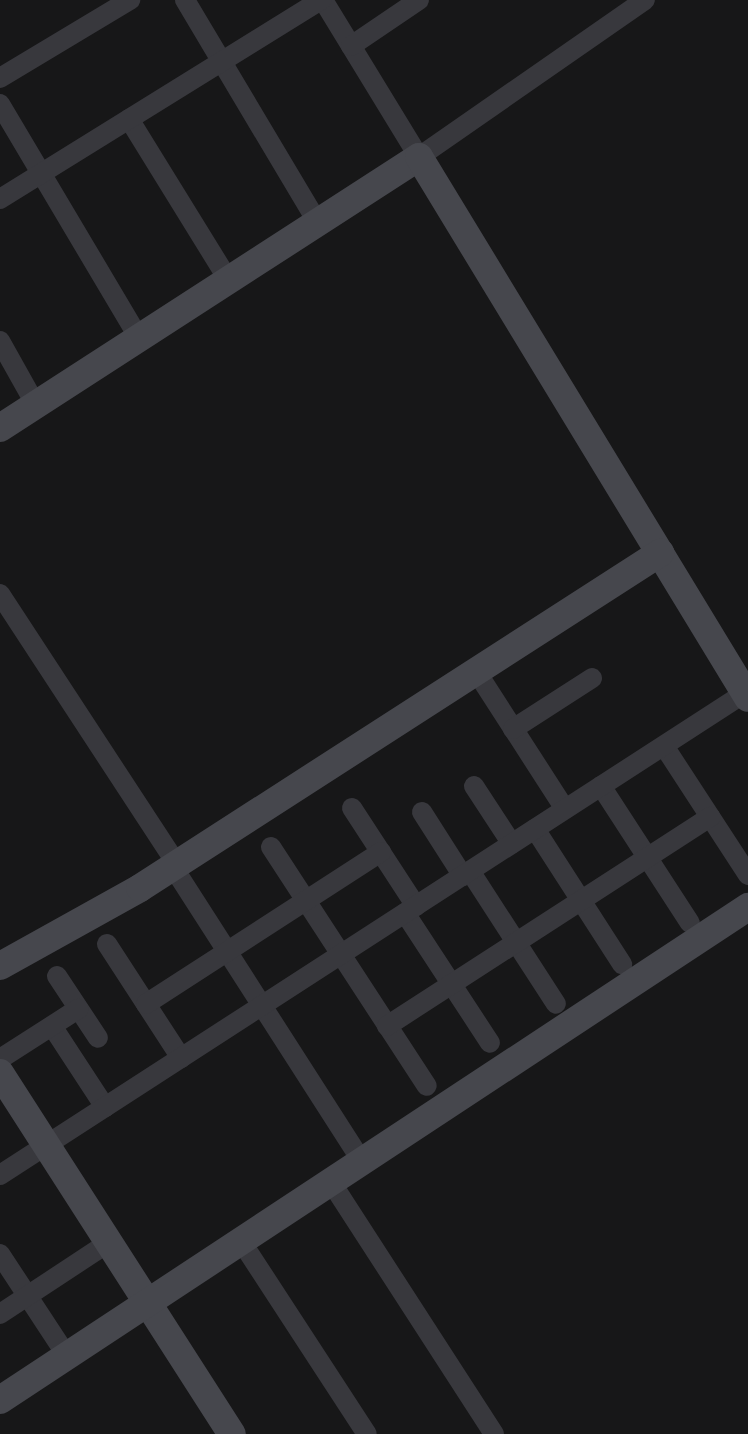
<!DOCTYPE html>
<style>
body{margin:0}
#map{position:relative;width:748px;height:1434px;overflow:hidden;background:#171718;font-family:"Titillium Web",sans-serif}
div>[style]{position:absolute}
.street>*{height:20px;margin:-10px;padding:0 10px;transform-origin:10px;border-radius:10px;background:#38383d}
.secondary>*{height:28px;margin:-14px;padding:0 14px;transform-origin:14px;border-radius:14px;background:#46474d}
span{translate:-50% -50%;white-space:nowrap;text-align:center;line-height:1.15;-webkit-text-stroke:4.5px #121213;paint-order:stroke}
</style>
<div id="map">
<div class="street">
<i style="left:185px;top:0;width:260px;rotate:59.2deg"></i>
<i style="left:323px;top:0;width:184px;rotate:58.6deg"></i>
<i style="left:419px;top:157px;width:275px;rotate:-34.8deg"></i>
<i style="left:351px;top:46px;width:82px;rotate:-34.1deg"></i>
<i style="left:0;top:78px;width:152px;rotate:-31deg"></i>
<i style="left:0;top:104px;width:274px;rotate:59.3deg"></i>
<i style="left:129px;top:119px;width:190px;rotate:58.3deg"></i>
<i style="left:0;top:199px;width:378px;rotate:-31.8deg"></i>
<i style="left:0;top:341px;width:76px;rotate:60.7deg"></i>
<i style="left:0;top:594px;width:323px;rotate:56.8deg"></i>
<i style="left:476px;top:671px;width:164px;rotate:57.2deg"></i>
<i style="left:513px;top:729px;width:94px;rotate:-32.8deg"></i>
<i style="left:664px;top:746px;width:154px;rotate:56.9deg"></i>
<i style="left:474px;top:786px;width:69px;rotate:56.8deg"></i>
<i style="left:601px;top:786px;width:163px;rotate:57deg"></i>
<i style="left:352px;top:808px;width:117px;rotate:56.9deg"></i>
<i style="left:422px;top:812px;width:76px;rotate:57.4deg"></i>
<i style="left:535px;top:829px;width:161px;rotate:57.2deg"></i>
<i style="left:271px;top:847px;width:285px;rotate:56.9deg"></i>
<i style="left:173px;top:867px;width:350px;rotate:57.3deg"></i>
<i style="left:470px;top:871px;width:158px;rotate:57.1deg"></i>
<i style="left:405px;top:913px;width:155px;rotate:56.8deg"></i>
<i style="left:107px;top:944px;width:136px;rotate:57deg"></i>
<i style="left:57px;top:976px;width:74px;rotate:56.5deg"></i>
<i style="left:146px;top:1004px;width:280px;rotate:-32.9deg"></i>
<i style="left:52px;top:1026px;width:97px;rotate:56.8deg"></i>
<i style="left:387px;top:1026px;width:385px;rotate:-32.9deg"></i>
<i style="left:0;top:1059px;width:93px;rotate:-32.7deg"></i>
<i style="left:0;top:1175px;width:891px;rotate:-32.91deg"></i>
<i style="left:331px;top:1182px;width:300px;rotate:57.1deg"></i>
<i style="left:241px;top:1241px;width:230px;rotate:56.9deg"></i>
<i style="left:0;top:1254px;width:122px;rotate:56.7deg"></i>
<i style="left:0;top:1314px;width:131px;rotate:-33.4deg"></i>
</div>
<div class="secondary">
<i style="left:0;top:428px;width:499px;rotate:-32.9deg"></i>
<i style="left:419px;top:157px;width:633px;rotate:58.69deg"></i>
<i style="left:0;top:966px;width:160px;rotate:-29.1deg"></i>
<i style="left:140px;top:888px;width:619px;rotate:-32.79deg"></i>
<i style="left:0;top:1073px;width:429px;rotate:57.3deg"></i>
<i style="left:0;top:1400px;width:896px;rotate:-33.39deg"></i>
</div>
</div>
